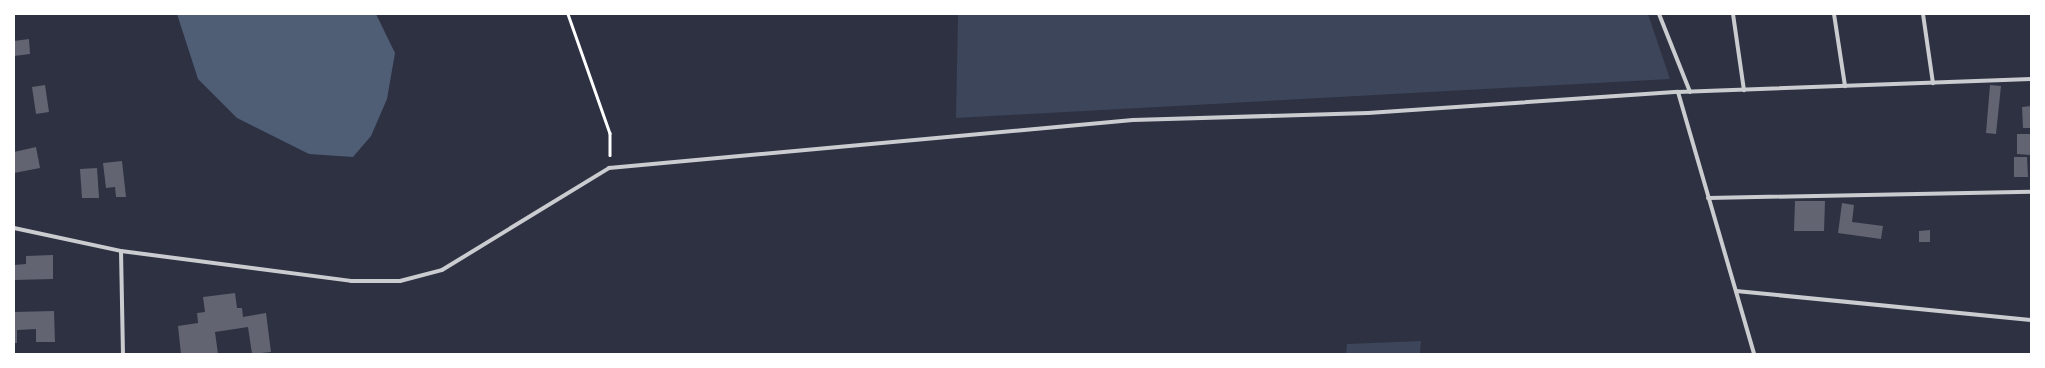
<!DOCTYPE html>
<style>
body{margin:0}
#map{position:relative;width:2045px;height:368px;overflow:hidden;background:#2d3142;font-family:Poppins,sans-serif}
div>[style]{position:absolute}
.green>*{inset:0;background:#3c4559}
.water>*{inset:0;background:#4f5d75}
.building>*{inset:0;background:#626471}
.path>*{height:2.5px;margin:-1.25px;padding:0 1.25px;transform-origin:1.25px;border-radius:1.25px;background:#fff}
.minor>*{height:4px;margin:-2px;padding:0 2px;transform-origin:2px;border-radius:2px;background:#caccd0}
span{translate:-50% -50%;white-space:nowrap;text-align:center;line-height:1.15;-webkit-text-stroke:3px #fff;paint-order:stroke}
.frame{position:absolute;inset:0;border:15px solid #fff;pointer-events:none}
</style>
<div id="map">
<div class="green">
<i style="clip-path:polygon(958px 14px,1648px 14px,1670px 79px,956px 118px)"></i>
<i style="clip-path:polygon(1421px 341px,1420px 354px,1346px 354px,1347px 344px)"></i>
</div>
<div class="water">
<i style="clip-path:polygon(177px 14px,376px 14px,395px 53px,387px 99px,371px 136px,353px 157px,309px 154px,237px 118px,198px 79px)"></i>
</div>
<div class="building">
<i style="clip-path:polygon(29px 39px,30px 54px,14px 56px,14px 41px)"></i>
<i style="clip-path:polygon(45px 85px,49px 112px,36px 114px,32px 87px)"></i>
<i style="clip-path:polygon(1990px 85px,2001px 86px,1996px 134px,1986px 133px)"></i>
<i style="clip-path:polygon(2031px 106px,2031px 128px,2023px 128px,2022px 107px)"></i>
<i style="clip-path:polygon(2017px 134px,2031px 134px,2031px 155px,2017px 154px)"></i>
<i style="clip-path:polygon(36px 147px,40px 168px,14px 173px,14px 152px)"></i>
<i style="clip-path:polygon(2014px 157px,2027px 157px,2028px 177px,2014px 177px)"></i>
<i style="clip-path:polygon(122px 161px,126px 197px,116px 197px,115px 187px,106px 188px,103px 163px)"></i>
<i style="clip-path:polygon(97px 168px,99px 198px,82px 198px,80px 169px)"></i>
<i style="clip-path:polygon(1795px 201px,1825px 201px,1824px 231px,1794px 231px)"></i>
<i style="clip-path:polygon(1842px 203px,1854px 205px,1852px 222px,1883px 226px,1881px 239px,1838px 233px)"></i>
<i style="clip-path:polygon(1930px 230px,1930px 242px,1919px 242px,1919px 231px)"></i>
<i style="clip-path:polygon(53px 255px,53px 279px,14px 280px,14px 265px,26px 264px,26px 256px)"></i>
<i style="clip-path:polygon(235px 293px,237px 308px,242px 308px,243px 317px,266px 313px,271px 352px,252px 354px,248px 327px,215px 332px,218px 354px,181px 354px,178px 326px,198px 323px,197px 313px,205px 312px,203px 297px)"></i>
<i style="clip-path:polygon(54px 311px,55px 342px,36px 342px,36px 329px,17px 330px,17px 343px,14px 343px,14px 312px)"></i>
</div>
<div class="path">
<i style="left:568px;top:14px;width:126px;rotate:70.6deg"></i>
<i style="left:610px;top:133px;width:22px;rotate:90deg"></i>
</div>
<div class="minor">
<i style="left:1659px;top:14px;width:84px;rotate:68.3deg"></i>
<i style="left:1733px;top:14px;width:77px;rotate:81.8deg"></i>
<i style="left:1834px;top:14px;width:73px;rotate:81.3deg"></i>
<i style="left:1923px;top:14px;width:70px;rotate:81.8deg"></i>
<i style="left:1678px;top:92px;width:273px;rotate:73.8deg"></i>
<i style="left:1708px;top:198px;width:323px;rotate:-1.1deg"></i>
<i style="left:14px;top:228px;width:109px;rotate:12.1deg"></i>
<i style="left:121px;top:251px;width:232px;rotate:7.4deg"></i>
<i style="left:351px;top:281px;width:49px"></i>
<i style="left:400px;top:281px;width:43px;rotate:-14.7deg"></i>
<i style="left:442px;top:270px;width:196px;rotate:-31.4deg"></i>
<i style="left:609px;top:168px;width:526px;rotate:-5.23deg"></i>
<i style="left:1133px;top:120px;width:235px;rotate:-1.7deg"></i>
<i style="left:1368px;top:113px;width:311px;rotate:-3.9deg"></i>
<i style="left:1678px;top:92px;width:353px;rotate:-2.1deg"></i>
<i style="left:121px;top:251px;width:103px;rotate:88.9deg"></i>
<i style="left:1736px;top:291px;width:296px;rotate:5.6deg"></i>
</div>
<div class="frame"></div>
</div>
